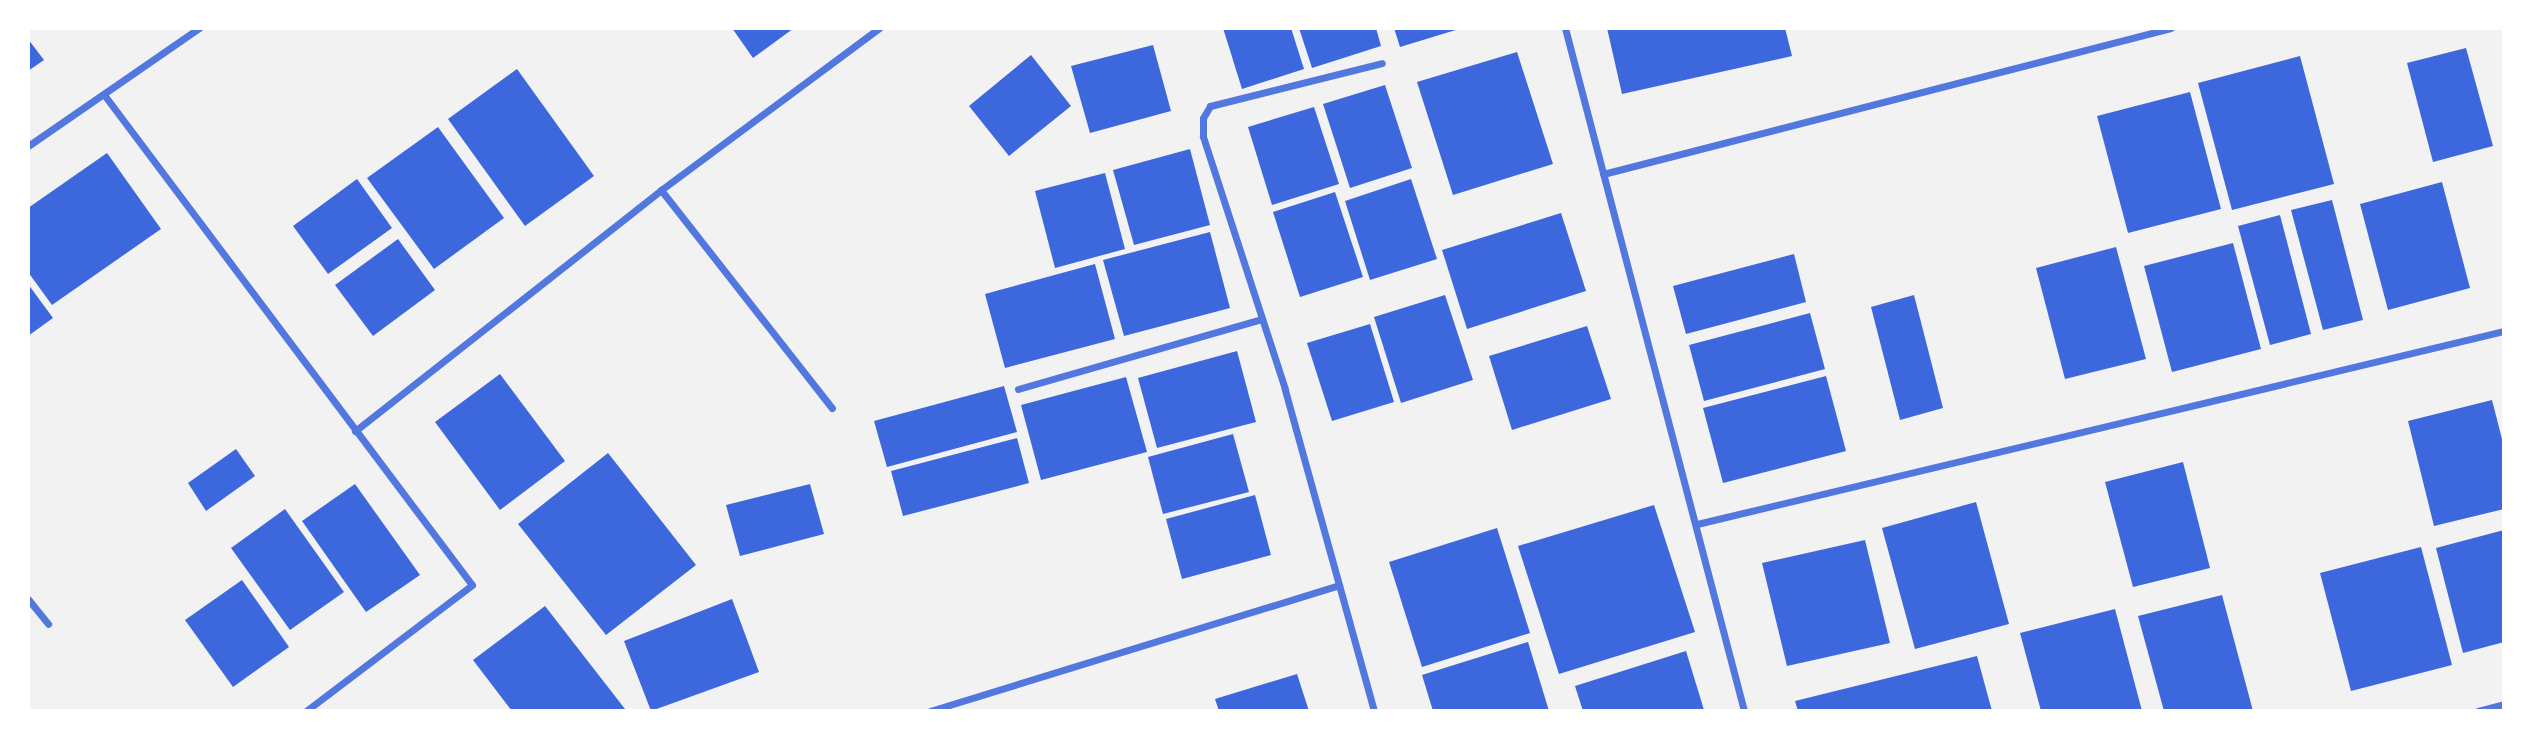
<!DOCTYPE html>
<style>
body{margin:0}
#map{position:relative;width:2532px;height:739px;overflow:hidden;background:#f2f2f2;font-family:Inter,sans-serif}
div>[style]{position:absolute}
.building>*{inset:0;background:#3d67dc}
.minor>*{height:7px;margin:-3.5px;padding:0 3.5px;transform-origin:3.5px;border-radius:3.5px;background:#5277de}
span{translate:-50% -50%;white-space:nowrap;text-align:center;line-height:1.15;-webkit-text-stroke:5px #fff;paint-order:stroke}
.frame{position:absolute;inset:0;border:30px solid #fff;pointer-events:none}
</style>
<div id="map">
<div class="building">
<i style="clip-path:polygon(732px 28px,794px 28px,753px 58px)"></i>
<i style="clip-path:polygon(1223px 28px,1291px 28px,1304px 69px,1242px 89px)"></i>
<i style="clip-path:polygon(1299px 28px,1376px 28px,1381px 46px,1312px 68px)"></i>
<i style="clip-path:polygon(1394px 28px,1459px 28px,1459px 29px,1400px 47px)"></i>
<i style="clip-path:polygon(1607px 28px,1785px 28px,1792px 56px,1622px 94px)"></i>
<i style="clip-path:polygon(28px 39px,44px 60px,28px 71px)"></i>
<i style="clip-path:polygon(1153px 45px,1171px 111px,1090px 133px,1071px 66px)"></i>
<i style="clip-path:polygon(2466px 48px,2493px 146px,2433px 162px,2407px 63px)"></i>
<i style="clip-path:polygon(1517px 52px,1553px 164px,1453px 195px,1417px 82px)"></i>
<i style="clip-path:polygon(1031px 55px,1071px 106px,1009px 156px,969px 106px)"></i>
<i style="clip-path:polygon(2300px 56px,2334px 184px,2232px 210px,2198px 83px)"></i>
<i style="clip-path:polygon(517px 69px,594px 176px,525px 226px,448px 119px)"></i>
<i style="clip-path:polygon(1385px 85px,1412px 168px,1350px 188px,1323px 104px)"></i>
<i style="clip-path:polygon(2190px 92px,2221px 209px,2128px 233px,2097px 116px)"></i>
<i style="clip-path:polygon(1314px 107px,1339px 184px,1272px 205px,1248px 127px)"></i>
<i style="clip-path:polygon(438px 127px,504px 218px,434px 269px,367px 178px)"></i>
<i style="clip-path:polygon(1190px 149px,1210px 225px,1134px 245px,1113px 170px)"></i>
<i style="clip-path:polygon(107px 153px,161px 229px,52px 305px,28px 272px,28px 208px)"></i>
<i style="clip-path:polygon(1105px 173px,1125px 249px,1055px 268px,1035px 191px)"></i>
<i style="clip-path:polygon(357px 179px,392px 228px,328px 274px,293px 226px)"></i>
<i style="clip-path:polygon(1411px 179px,1437px 259px,1370px 280px,1345px 201px)"></i>
<i style="clip-path:polygon(2442px 182px,2470px 288px,2388px 310px,2360px 204px)"></i>
<i style="clip-path:polygon(1335px 192px,1363px 277px,1300px 297px,1273px 212px)"></i>
<i style="clip-path:polygon(2332px 200px,2363px 320px,2323px 330px,2291px 210px)"></i>
<i style="clip-path:polygon(1561px 213px,1586px 291px,1467px 329px,1442px 250px)"></i>
<i style="clip-path:polygon(2280px 215px,2311px 334px,2270px 345px,2238px 226px)"></i>
<i style="clip-path:polygon(1210px 232px,1230px 308px,1124px 336px,1103px 260px)"></i>
<i style="clip-path:polygon(398px 239px,435px 290px,373px 336px,335px 285px)"></i>
<i style="clip-path:polygon(2233px 243px,2261px 349px,2172px 372px,2144px 266px)"></i>
<i style="clip-path:polygon(2116px 247px,2146px 359px,2065px 379px,2036px 268px)"></i>
<i style="clip-path:polygon(1794px 254px,1806px 302px,1686px 334px,1673px 286px)"></i>
<i style="clip-path:polygon(1095px 264px,1115px 339px,1005px 368px,985px 294px)"></i>
<i style="clip-path:polygon(28px 284px,53px 318px,28px 336px)"></i>
<i style="clip-path:polygon(1445px 295px,1473px 380px,1401px 403px,1374px 317px)"></i>
<i style="clip-path:polygon(1914px 295px,1943px 408px,1900px 420px,1871px 307px)"></i>
<i style="clip-path:polygon(1810px 313px,1825px 369px,1704px 401px,1689px 345px)"></i>
<i style="clip-path:polygon(1370px 324px,1394px 402px,1332px 421px,1307px 343px)"></i>
<i style="clip-path:polygon(1587px 326px,1611px 399px,1512px 430px,1489px 356px)"></i>
<i style="clip-path:polygon(1237px 351px,1256px 422px,1157px 448px,1138px 378px)"></i>
<i style="clip-path:polygon(500px 374px,565px 461px,500px 510px,435px 422px)"></i>
<i style="clip-path:polygon(1826px 376px,1846px 451px,1723px 483px,1703px 408px)"></i>
<i style="clip-path:polygon(1126px 377px,1147px 452px,1041px 480px,1021px 405px)"></i>
<i style="clip-path:polygon(1004px 386px,1017px 432px,887px 467px,874px 421px)"></i>
<i style="clip-path:polygon(2492px 400px,2504px 447px,2504px 509px,2434px 526px,2408px 421px)"></i>
<i style="clip-path:polygon(1233px 434px,1249px 492px,1163px 514px,1148px 457px)"></i>
<i style="clip-path:polygon(1017px 438px,1029px 483px,903px 516px,891px 471px)"></i>
<i style="clip-path:polygon(236px 449px,255px 476px,206px 511px,188px 483px)"></i>
<i style="clip-path:polygon(608px 453px,696px 565px,606px 635px,518px 524px)"></i>
<i style="clip-path:polygon(2183px 462px,2210px 568px,2133px 587px,2105px 482px)"></i>
<i style="clip-path:polygon(355px 484px,420px 575px,366px 612px,302px 521px)"></i>
<i style="clip-path:polygon(810px 484px,824px 534px,740px 556px,726px 505px)"></i>
<i style="clip-path:polygon(1255px 495px,1271px 555px,1182px 579px,1166px 519px)"></i>
<i style="clip-path:polygon(1976px 502px,2009px 624px,1915px 649px,1882px 528px)"></i>
<i style="clip-path:polygon(1654px 505px,1695px 632px,1559px 674px,1518px 546px)"></i>
<i style="clip-path:polygon(285px 509px,344px 592px,290px 630px,231px 548px)"></i>
<i style="clip-path:polygon(1497px 528px,1530px 633px,1422px 667px,1389px 562px)"></i>
<i style="clip-path:polygon(2504px 530px,2504px 642px,2463px 653px,2436px 548px)"></i>
<i style="clip-path:polygon(1865px 540px,1890px 643px,1787px 666px,1762px 563px)"></i>
<i style="clip-path:polygon(2421px 547px,2452px 665px,2351px 691px,2320px 573px)"></i>
<i style="clip-path:polygon(242px 580px,289px 647px,233px 687px,185px 620px)"></i>
<i style="clip-path:polygon(2222px 595px,2253px 711px,2164px 711px,2138px 616px)"></i>
<i style="clip-path:polygon(732px 599px,759px 672px,651px 711px,624px 641px)"></i>
<i style="clip-path:polygon(545px 606px,625px 709px,623px 711px,512px 711px,473px 660px)"></i>
<i style="clip-path:polygon(2115px 609px,2142px 711px,2041px 711px,2020px 633px)"></i>
<i style="clip-path:polygon(1528px 642px,1549px 711px,1433px 711px,1422px 675px)"></i>
<i style="clip-path:polygon(1686px 651px,1704px 710px,1583px 711px,1575px 686px)"></i>
<i style="clip-path:polygon(1977px 656px,1992px 711px,1798px 711px,1795px 701px)"></i>
<i style="clip-path:polygon(1297px 674px,1309px 711px,1219px 711px,1215px 699px)"></i>
</div>
<div class="minor">
<i style="left:1565px;top:28px;width:706px;rotate:75.31deg"></i>
<i style="left:105px;top:96px;width:611px;rotate:53.11deg"></i>
<i style="left:472px;top:585px;width:208px;rotate:142.8deg"></i>
<i style="left:28px;top:146px;width:208px;rotate:-34.6deg"></i>
<i style="left:1603px;top:174px;width:586px;rotate:-14.42deg"></i>
<i style="left:661px;top:190px;width:277px;rotate:51.9deg"></i>
<i style="left:1018px;top:389px;width:254px;rotate:-16deg"></i>
<i style="left:355px;top:431px;width:390px;rotate:-38.2deg"></i>
<i style="left:661px;top:190px;width:272px;rotate:-36.6deg"></i>
<i style="left:1697px;top:524px;width:830px;rotate:-13.45deg"></i>
<i style="left:28px;top:599px;width:32px;rotate:51deg"></i>
<i style="left:930px;top:711px;width:428px;rotate:-17.1deg"></i>
<i style="left:1374px;top:711px;width:334px;rotate:-105.5deg"></i>
<i style="left:1285px;top:389px;width:266px;rotate:-108deg"></i>
<i style="left:1203px;top:136px;width:18px;rotate:-90deg"></i>
<i style="left:1203px;top:118px;width:14px;rotate:-60deg"></i>
<i style="left:1210px;top:106px;width:177px;rotate:-14deg"></i>
<i style="left:2478px;top:711px;width:27px;rotate:-15deg"></i>
</div>
<div class="frame"></div>
</div>
